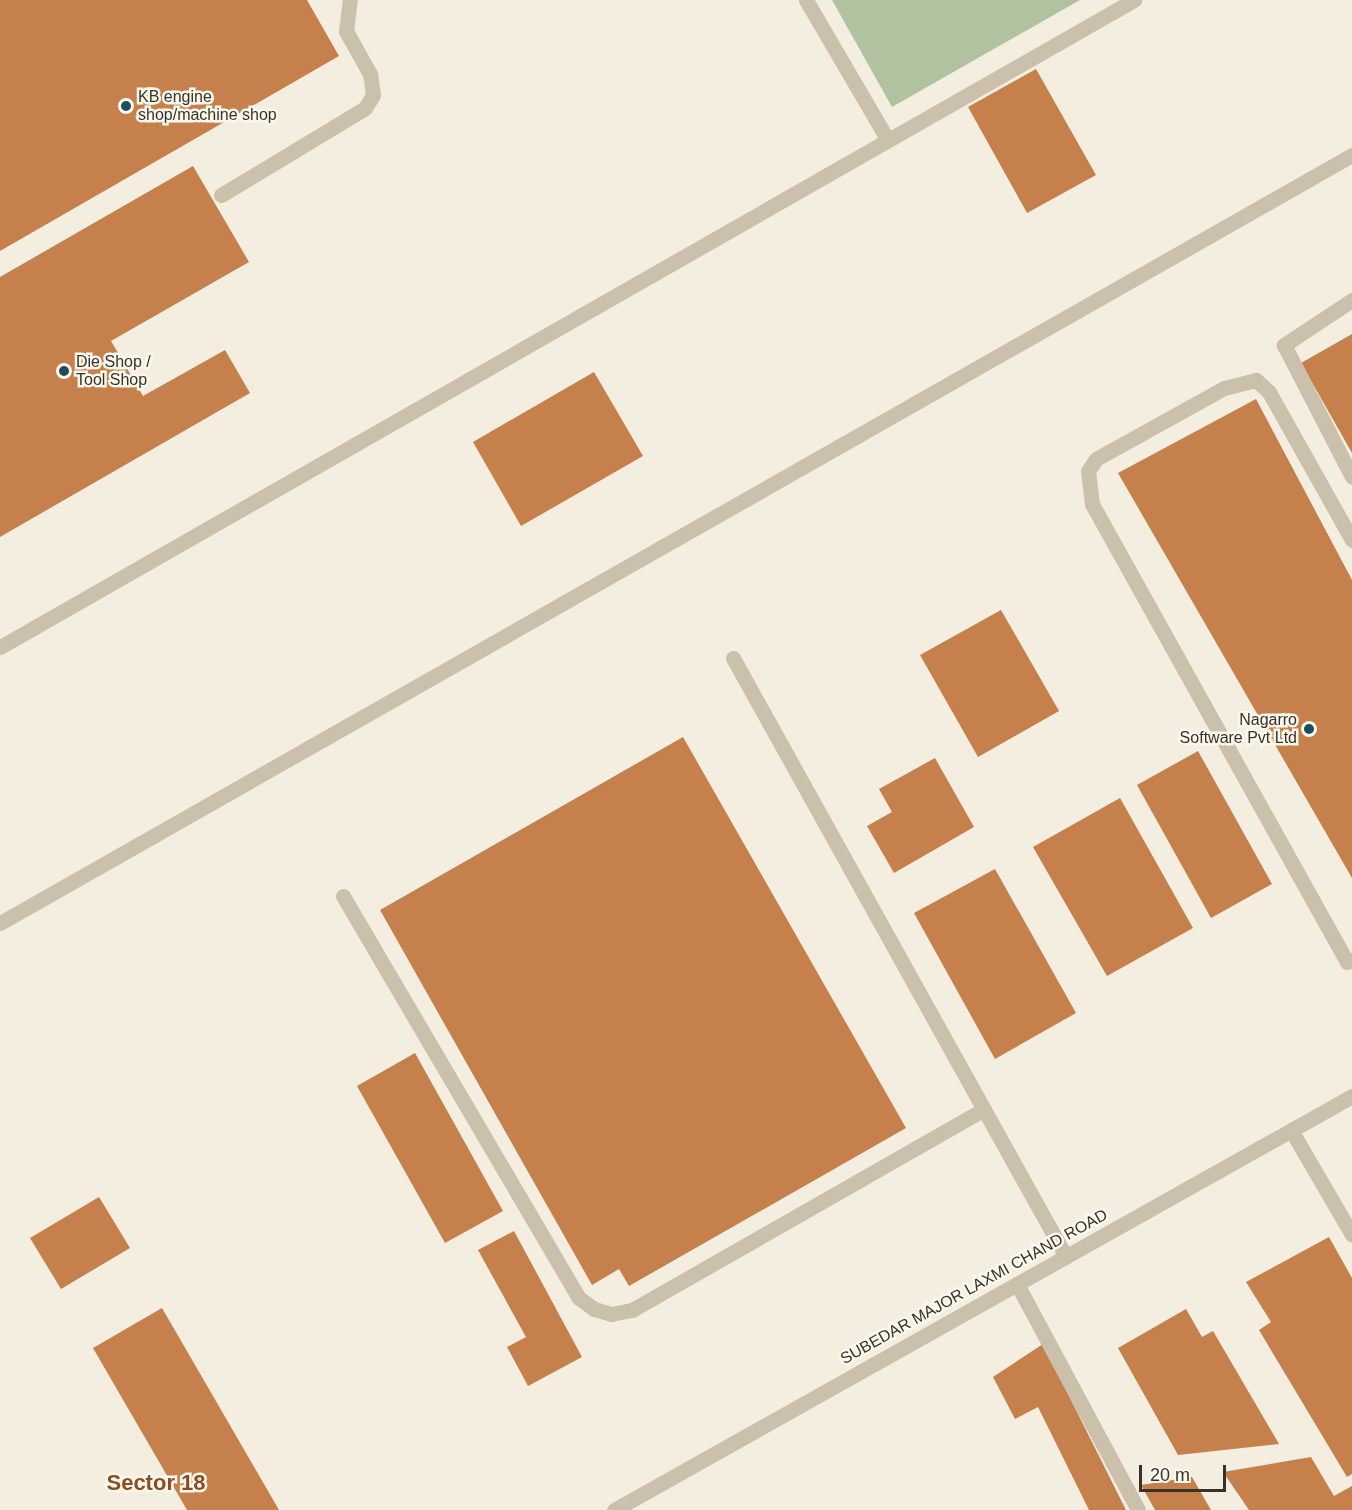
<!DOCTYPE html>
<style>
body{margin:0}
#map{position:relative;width:1352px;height:1510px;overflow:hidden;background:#f3eee0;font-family:Helvetica,sans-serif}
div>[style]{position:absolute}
.green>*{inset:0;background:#b0c29f}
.building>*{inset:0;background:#c5804c}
.minor>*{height:15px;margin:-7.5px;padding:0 7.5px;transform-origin:7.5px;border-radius:7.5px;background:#cbc0ab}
.dots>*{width:16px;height:16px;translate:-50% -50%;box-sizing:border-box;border:3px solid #faf7ec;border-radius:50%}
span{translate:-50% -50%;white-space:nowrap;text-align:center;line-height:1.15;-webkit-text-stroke:5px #faf7ec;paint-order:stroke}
.poi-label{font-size:16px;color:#39322a}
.left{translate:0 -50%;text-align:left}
.right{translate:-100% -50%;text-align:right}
.street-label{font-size:16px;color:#39322a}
.district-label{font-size:22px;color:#884e24;font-weight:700}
.scale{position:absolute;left:1139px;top:1465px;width:87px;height:27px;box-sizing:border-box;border:3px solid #39322a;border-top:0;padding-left:8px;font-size:18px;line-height:21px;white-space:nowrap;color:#39322a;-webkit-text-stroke:4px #faf7ec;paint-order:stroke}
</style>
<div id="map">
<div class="green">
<i style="clip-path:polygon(832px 0,1080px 0,892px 107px)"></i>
</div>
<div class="building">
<i style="clip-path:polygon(0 0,307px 0,339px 56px,0 251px)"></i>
<i style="clip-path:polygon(1036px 69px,1096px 175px,1027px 213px,968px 107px)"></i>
<i style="clip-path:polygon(193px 166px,249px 262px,111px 341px,143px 396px,225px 350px,250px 393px,0 537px,0 277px)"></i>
<i style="clip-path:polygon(1352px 334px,1352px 453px,1301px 363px)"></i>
<i style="clip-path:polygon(594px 372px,643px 456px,521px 526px,473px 442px)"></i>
<i style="clip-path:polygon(1256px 399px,1352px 580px,1352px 878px,1118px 473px)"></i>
<i style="clip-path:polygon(1001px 610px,1059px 711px,978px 757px,920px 655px)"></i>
<i style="clip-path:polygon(683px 737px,906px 1128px,629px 1286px,619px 1269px,592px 1285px,380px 910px)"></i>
<i style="clip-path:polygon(1198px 751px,1272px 884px,1211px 918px,1137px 785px)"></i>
<i style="clip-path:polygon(935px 758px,974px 827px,894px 873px,867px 826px,892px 812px,879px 789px)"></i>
<i style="clip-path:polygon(1120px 798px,1193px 928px,1107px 976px,1033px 847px)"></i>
<i style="clip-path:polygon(995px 869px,1076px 1013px,995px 1059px,914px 913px)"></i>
<i style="clip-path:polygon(415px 1053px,503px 1211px,445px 1243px,357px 1086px)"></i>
<i style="clip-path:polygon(99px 1197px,130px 1248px,61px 1289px,30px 1238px)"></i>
<i style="clip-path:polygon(514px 1231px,582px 1357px,528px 1386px,507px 1347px,526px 1337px,478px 1250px)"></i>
<i style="clip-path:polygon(1329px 1237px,1352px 1278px,1352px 1474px,1347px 1477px,1259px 1330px,1271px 1322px,1246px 1282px)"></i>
<i style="clip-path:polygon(162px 1308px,279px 1510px,187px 1510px,93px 1348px)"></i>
<i style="clip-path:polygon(1186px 1309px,1202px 1337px,1213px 1331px,1279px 1444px,1178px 1455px,1118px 1348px)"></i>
<i style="clip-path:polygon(1043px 1344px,1126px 1510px,1089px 1510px,1038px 1407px,1015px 1419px,993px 1377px)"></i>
<i style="clip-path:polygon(1311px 1457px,1334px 1496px,1352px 1486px,1352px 1510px,1249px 1510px,1223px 1472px)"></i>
<i style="clip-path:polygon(1192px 1477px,1211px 1510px,1155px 1510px,1141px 1485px)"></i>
</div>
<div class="minor">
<i style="left:806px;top:0;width:159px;rotate:59.7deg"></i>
<i style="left:221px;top:195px;width:168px;rotate:-31.1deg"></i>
<i style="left:365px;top:108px;width:15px;rotate:-58deg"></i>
<i style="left:373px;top:95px;width:21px;rotate:-98deg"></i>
<i style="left:370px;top:74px;width:49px;rotate:-119.2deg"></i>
<i style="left:346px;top:31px;width:31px;rotate:-83deg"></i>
<i style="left:1352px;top:300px;width:82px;rotate:146.5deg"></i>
<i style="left:1284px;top:345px;width:148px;rotate:62.7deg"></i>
<i style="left:1352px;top:540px;width:170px;rotate:-119.3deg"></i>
<i style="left:1269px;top:392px;width:18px;rotate:-137deg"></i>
<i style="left:1256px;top:380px;width:33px;rotate:166deg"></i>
<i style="left:1224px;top:388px;width:146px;rotate:151deg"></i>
<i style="left:1096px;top:459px;width:14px;rotate:124deg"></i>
<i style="left:1088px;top:471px;width:33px;rotate:83deg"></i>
<i style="left:1092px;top:504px;width:524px;rotate:60.89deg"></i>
<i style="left:1347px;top:962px;width:5px;rotate:-22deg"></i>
<i style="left:0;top:647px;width:1306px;rotate:-29.71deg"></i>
<i style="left:733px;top:658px;width:685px;rotate:60.93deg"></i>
<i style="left:343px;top:896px;width:466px;rotate:59.6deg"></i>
<i style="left:579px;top:1298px;width:19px;rotate:36deg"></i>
<i style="left:594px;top:1309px;width:18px;rotate:16deg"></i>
<i style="left:611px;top:1314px;width:21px;rotate:-11deg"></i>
<i style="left:632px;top:1310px;width:405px;rotate:-29.7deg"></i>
<i style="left:0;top:923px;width:1555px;rotate:-29.6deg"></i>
<i style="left:1291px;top:1130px;width:121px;rotate:59.8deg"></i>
<i style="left:1017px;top:1284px;width:256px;rotate:61.8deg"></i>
<i style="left:614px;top:1510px;width:846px;rotate:-29.29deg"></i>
</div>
<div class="dots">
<i style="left:126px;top:106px;background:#204c5b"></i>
<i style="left:64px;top:371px;background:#204c5b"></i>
<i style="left:1309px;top:729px;background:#204c5b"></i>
</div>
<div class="poi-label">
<span class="left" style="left:138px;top:106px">KB engine<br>shop/machine shop</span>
<span class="left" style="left:76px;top:371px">Die Shop /<br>Tool Shop</span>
<span class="right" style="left:1297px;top:729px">Nagarro<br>Software Pvt Ltd</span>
</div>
<div class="street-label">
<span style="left:974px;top:1287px;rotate:-29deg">SUBEDAR MAJOR LAXMI CHAND ROAD</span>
</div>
<div class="district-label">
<span style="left:156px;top:1483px">Sector 18</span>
</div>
<div class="scale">20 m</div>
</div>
